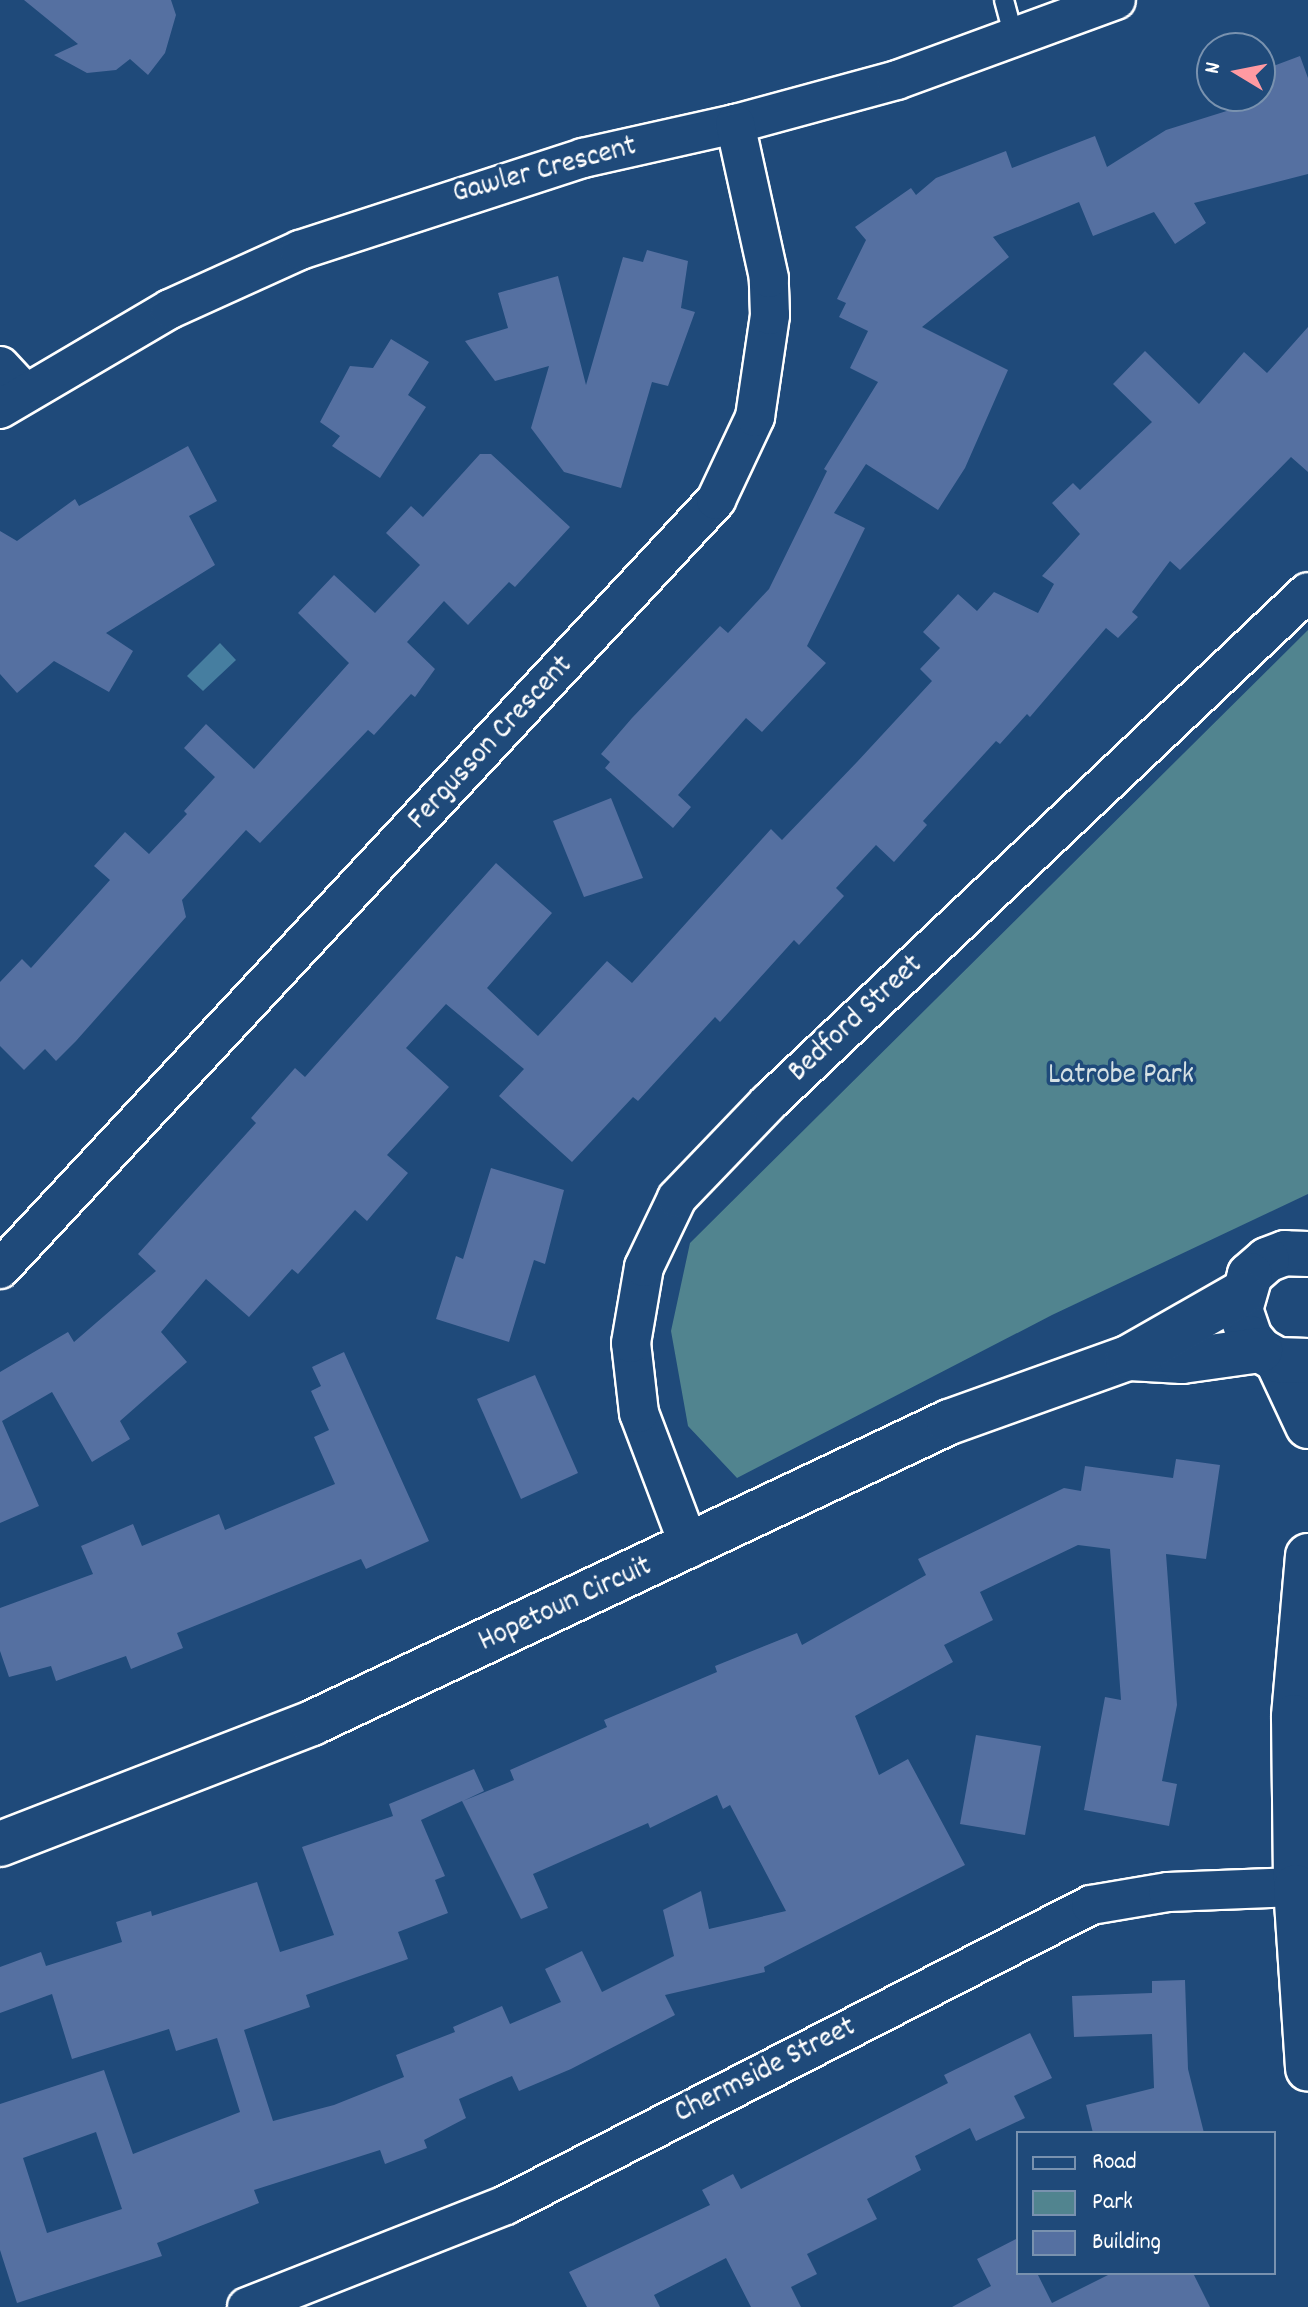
<!DOCTYPE html>
<style>
body{margin:0}
#map{position:relative;width:1308px;height:2307px;overflow:hidden;background:#1f4a7a;font-family:Dekko,sans-serif}
div>[style]{position:absolute}
.green>*{inset:0;background:#51848f}
.water>*{inset:0;background:#467ea0}
.building>*{inset:0;background:#5570a1}
.roads{filter:drop-shadow(2px 0 #fff) drop-shadow(-2px 0 #fff) drop-shadow(0 2px #fff) drop-shadow(0 -2px #fff)}
.service>*{height:18px;margin:-9px;padding:0 9px;transform-origin:9px;border-radius:9px;background:#1f4a7a}
.minor>*{height:38px;margin:-19px;padding:0 19px;transform-origin:19px;border-radius:19px;background:#1f4a7a}
.tertiary>*{height:44px;margin:-22px;padding:0 22px;transform-origin:22px;border-radius:22px;background:#1f4a7a}
.secondary>*{height:44px;margin:-22px;padding:0 22px;transform-origin:22px;border-radius:22px;background:#1f4a7a}
span{translate:-50% -50%;white-space:nowrap;text-align:center;line-height:1.15;-webkit-text-stroke:7px #1f4a7a;paint-order:stroke}
.street-label{font-size:30px;color:#fff}
.park-label{font-size:30px;color:#d4e0e3}
.legend{position:absolute;left:1016px;top:2131px;width:260px;height:144px;box-sizing:border-box;background:#1f4a7a;border:2px solid #7992af;margin:0;padding:10px 14px;list-style:none;font-size:24px;color:#fff}
.legend li{display:flex;align-items:center;gap:16px;height:40px}
.legend b{width:40px;border:2px solid #7992af}
.north{position:absolute;left:1196px;top:32px;width:80px;height:80px;box-sizing:border-box;background:#1f4a7a;border:2px solid #7992af;border-radius:50%;rotate:280deg;font-size:22px;font-weight:700;line-height:32px;text-align:center;color:#fff}
.north::after{content:'';display:block;margin:auto;width:28px;height:36px;background:#ff9aa2;clip-path:polygon(50% 0,100% 100%,50% 72%,0 100%)}
</style>
<div id="map">
<div class="green">
<i style="clip-path:polygon(1308px 630px,1308px 1194px,1052px 1315px,737px 1478px,688px 1426px,671px 1331px,690px 1243px)"></i>
</div>
<div class="water">
<i style="clip-path:polygon(220px 643px,236px 660px,203px 691px,187px 676px)"></i>
</div>
<div class="building">
<i style="clip-path:polygon(24px 0,171px 0,176px 15px,165px 53px,148px 75px,130px 59px,116px 70px,87px 73px,54px 55px,78px 44px)"></i>
<i style="clip-path:polygon(1300px 56px,1308px 78px,1308px 174px,1194px 203px,1206px 223px,1175px 244px,1154px 212px,1093px 236px,1079px 202px,993px 237px,1009px 257px,922px 327px,1008px 370px,965px 468px,938px 510px,866px 464px,834px 513px,865px 528px,807px 646px,826px 663px,762px 732px,746px 718px,678px 795px,691px 807px,673px 828px,605px 768px,610px 762px,601px 754px,632px 718px,720px 626px,728px 633px,769px 589px,827px 471px,824px 469px,878px 382px,850px 368px,868px 331px,839px 317px,846px 303px,837px 299px,866px 240px,855px 227px,911px 188px,916px 195px,936px 178px,1006px 151px,1012px 168px,1095px 136px,1107px 167px,1166px 130px,1233px 109px,1228px 96px,1260px 96px,1260px 71px)"></i>
<i style="clip-path:polygon(647px 250px,688px 261px,681px 308px,695px 312px,668px 386px,652px 382px,621px 488px,564px 472px,531px 428px,549px 366px,495px 381px,465px 341px,508px 328px,498px 293px,558px 276px,586px 385px,623px 257px,643px 262px)"></i>
<i style="clip-path:polygon(1308px 327px,1308px 472px,1291px 457px,1180px 570px,1170px 561px,1132px 612px,1138px 617px,1118px 638px,1106px 628px,1030px 717px,1027px 714px,1000px 744px,996px 741px,923px 821px,927px 825px,894px 862px,876px 845px,836px 888px,844px 896px,799px 945px,794px 940px,720px 1022px,715px 1017px,638px 1101px,633px 1097px,572px 1162px,499px 1096px,524px 1069px,446px 1004px,406px 1048px,449px 1087px,387px 1155px,408px 1173px,367px 1221px,355px 1210px,298px 1274px,292px 1269px,249px 1317px,206px 1279px,161px 1332px,187px 1362px,120px 1421px,130px 1439px,92px 1462px,52px 1392px,2px 1421px,39px 1506px,0 1523px,0 1372px,68px 1332px,74px 1342px,156px 1271px,138px 1254px,256px 1123px,251px 1118px,295px 1068px,305px 1077px,496px 863px,552px 913px,487px 988px,538px 1036px,607px 961px,632px 983px,771px 829px,782px 840px,857px 762px,932px 681px,920px 669px,940px 648px,923px 632px,958px 594px,977px 611px,994px 592px,1038px 613px,1054px 584px,1042px 576px,1080px 534px,1052px 503px,1073px 483px,1080px 490px,1152px 422px,1113px 384px,1145px 351px,1199px 404px,1244px 352px,1267px 373px)"></i>
<i style="clip-path:polygon(391px 339px,429px 362px,408px 395px,426px 407px,380px 478px,332px 446px,340px 436px,320px 422px,350px 366px,373px 368px)"></i>
<i style="clip-path:polygon(188px 446px,217px 501px,189px 516px,215px 565px,106px 633px,133px 651px,109px 692px,54px 661px,17px 693px,0 674px,0 531px,17px 541px,75px 499px,79px 506px)"></i>
<i style="clip-path:polygon(480px 454px,491px 454px,570px 527px,515px 587px,509px 582px,468px 625px,444px 601px,407px 642px,435px 669px,415px 697px,411px 694px,374px 735px,368px 730px,260px 843px,246px 830px,182px 900px,186px 917px,76px 1041px,56px 1061px,45px 1049px,24px 1070px,0 1046px,0 982px,22px 959px,31px 968px,110px 880px,94px 866px,125px 832px,149px 854px,187px 814px,184px 811px,215px 777px,184px 748px,206px 724px,254px 769px,349px 663px,298px 613px,334px 575px,375px 613px,420px 565px,386px 533px,411px 506px,423px 517px)"></i>
<i style="clip-path:polygon(611px 798px,643px 878px,584px 897px,553px 821px)"></i>
<i style="clip-path:polygon(491px 1168px,564px 1190px,545px 1264px,534px 1260px,509px 1342px,436px 1319px,456px 1256px,463px 1259px)"></i>
<i style="clip-path:polygon(344px 1352px,429px 1541px,366px 1569px,361px 1559px,177px 1633px,183px 1648px,131px 1669px,126px 1656px,56px 1681px,51px 1666px,9px 1677px,0 1651px,0 1608px,93px 1574px,81px 1546px,133px 1524px,142px 1546px,219px 1514px,225px 1530px,335px 1484px,314px 1437px,329px 1430px,311px 1391px,321px 1386px,312px 1367px)"></i>
<i style="clip-path:polygon(535px 1375px,578px 1473px,521px 1499px,477px 1399px)"></i>
<i style="clip-path:polygon(evenodd,1176px 1459px,1220px 1465px,1206px 1559px,1166px 1554px,1177px 1705px,1162px 1781px,1177px 1784px,1169px 1826px,1084px 1810px,1105px 1697px,1121px 1700px,1110px 1549px,1078px 1545px,980px 1592px,993px 1620px,944px 1645px,953px 1662px,855px 1716px,879px 1775px,908px 1759px,965px 1865px,764px 1967px,765px 1972px,665px 1995px,675px 2015px,571px 2069px,519px 2091px,512px 2076px,459px 2099px,466px 2118px,424px 2140px,427px 2148px,385px 2164px,380px 2150px,254px 2190px,259px 2203px,157px 2243px,162px 2256px,17px 2303px,0 2250px,0 2104px,104px 2070px,133px 2154px,240px 2112px,217px 2038px,176px 2051px,169px 2029px,72px 2059px,52px 1994px,0 2013px,0 1967px,41px 1952px,46px 1966px,122px 1942px,116px 1922px,151px 1911px,152px 1916px,257px 1882px,280px 1952px,334px 1935px,302px 1847px,393px 1816px,389px 1804px,474px 1769px,484px 1791px,463px 1801px,514px 1780px,510px 1770px,607px 1727px,604px 1720px,717px 1672px,715px 1666px,797px 1633px,802px 1645px,926px 1575px,918px 1559px,1064px 1488px,1081px 1491px,1085px 1466px,1173px 1478px,1176px 1459px,717px 1795px,723px 1809px,730px 1805px,786px 1911px,709px 1929px,701px 1891px,663px 1910px,674px 1956px,602px 1992px,582px 1951px,545px 1969px,561px 2002px,510px 2024px,502px 2006px,453px 2027px,455px 2032px,396px 2055px,404px 2077px,334px 2105px,273px 2121px,244px 2030px,310px 2007px,306px 1995px,408px 1959px,398px 1932px,448px 1913px,435px 1880px,445px 1876px,421px 1820px,462px 1801px,521px 1919px,548px 1908px,533px 1874px,648px 1823px,650px 1828px,717px 1795px,1176px 1459px,96px 2132px,122px 2209px,47px 2233px,23px 2158px,96px 2132px)"></i>
<i style="clip-path:polygon(976px 1735px,1041px 1746px,1025px 1835px,960px 1824px)"></i>
<i style="clip-path:polygon(1185px 1980px,1188px 2069px,1204px 2133px,1093px 2133px,1086px 2105px,1154px 2088px,1152px 2034px,1074px 2037px,1072px 1996px,1152px 1993px,1152px 1981px)"></i>
<i style="clip-path:polygon(1030px 2033px,1052px 2078px,1014px 2096px,1025px 2118px,976px 2141px,970px 2128px,915px 2156px,921px 2170px,867px 2199px,877px 2219px,807px 2254px,817px 2274px,791px 2287px,801px 2307px,751px 2307px,726px 2258px,654px 2295px,660px 2307px,587px 2307px,569px 2272px,710px 2205px,702px 2190px,733px 2174px,741px 2189px,948px 2083px,944px 2075px)"></i>
<i style="clip-path:polygon(1018px 2238px,1018px 2273px,1037px 2273px,1052px 2303px,1112px 2273px,1193px 2273px,1210px 2307px,952px 2307px,991px 2286px,977px 2259px)"></i>
</div>
<div class="roads">
<div class="service">
<i style="left:1004px;top:0;width:38px;rotate:75deg"></i>
</div>
<div class="minor">
<i style="left:0;top:366px;width:35px;rotate:47deg"></i>
<i style="left:0;top:409px;width:197px;rotate:-30.5deg"></i>
<i style="left:170px;top:309px;width:143px;rotate:-24.4deg"></i>
<i style="left:300px;top:250px;width:298px;rotate:-18deg"></i>
<i style="left:583px;top:158px;width:156px;rotate:-12.6deg"></i>
<i style="left:735px;top:124px;width:168px;rotate:-15.2deg"></i>
<i style="left:897px;top:80px;width:233px;rotate:-20.1deg"></i>
<i style="left:0;top:1269px;width:1051px;rotate:-47.04deg"></i>
<i style="left:716px;top:500px;width:92px;rotate:-64.8deg"></i>
<i style="left:755px;top:417px;width:103px;rotate:-81.6deg"></i>
<i style="left:770px;top:315px;width:37px;rotate:-92deg"></i>
<i style="left:769px;top:278px;width:158px;rotate:-102.4deg"></i>
<i style="left:690px;top:1548px;width:144px;rotate:-110.7deg"></i>
<i style="left:639px;top:1413px;width:70px;rotate:-96.5deg"></i>
<i style="left:631px;top:1343px;width:77px;rotate:-80.3deg"></i>
<i style="left:644px;top:1267px;width:76px;rotate:-64.4deg"></i>
<i style="left:677px;top:1198px;width:132px;rotate:-46.2deg"></i>
<i style="left:768px;top:1103px;width:743px;rotate:-43.42deg"></i>
<i style="left:247px;top:2307px;width:278px;rotate:-21.5deg"></i>
<i style="left:506px;top:2205px;width:657px;rotate:-27.15deg"></i>
<i style="left:1091px;top:1905px;width:78px;rotate:-9.6deg"></i>
<i style="left:1168px;top:1892px;width:128px;rotate:-2.2deg"></i>
</div>
<div class="tertiary">
<i style="left:1277px;top:1360px;width:73px;rotate:64.8deg"></i>
<i style="left:1308px;top:1556px;width:162px;rotate:95deg"></i>
<i style="left:1294px;top:1717px;width:170px;rotate:89.3deg"></i>
<i style="left:1296px;top:1887px;width:182px;rotate:86.2deg"></i>
</div>
<div class="secondary">
<i style="left:1308px;top:1254px;width:23px;rotate:-178deg"></i>
<i style="left:1285px;top:1253px;width:19px;rotate:159deg"></i>
<i style="left:1267px;top:1260px;width:23px;rotate:139deg"></i>
<i style="left:1250px;top:1275px;width:35px;rotate:106deg"></i>
<i style="left:1240px;top:1309px;width:31px;rotate:71deg"></i>
<i style="left:1250px;top:1338px;width:16px;rotate:50deg"></i>
<i style="left:1260px;top:1350px;width:20px;rotate:30deg"></i>
<i style="left:1277px;top:1360px;width:31px;rotate:2deg"></i>
<i style="left:1130px;top:1358px;width:52px;rotate:3.3deg"></i>
<i style="left:1182px;top:1361px;width:79px;rotate:-8deg"></i>
<i style="left:0;top:1844px;width:335px;rotate:-21.2deg"></i>
<i style="left:312px;top:1723px;width:705px;rotate:-25.29deg"></i>
<i style="left:949px;top:1422px;width:190px;rotate:-19.7deg"></i>
<i style="left:1128px;top:1358px;width:131px;rotate:-29.7deg"></i>
</div>
</div>
<div class="street-label">
<span style="left:545px;top:172px;rotate:-15deg">Gawler Crescent</span>
<span style="left:492px;top:744px;rotate:-47deg">Fergusson Crescent</span>
<span style="left:857px;top:1020px;rotate:-43deg">Bedford Street</span>
<span style="left:566px;top:1606px;rotate:-25deg">Hopetoun Circuit</span>
<span style="left:766px;top:2072px;rotate:-27deg">Chermside Street</span>
</div>
<div class="park-label">
<span style="left:1121px;top:1077px">Latrobe Park</span>
</div>
<ul class="legend">
<li><b style="height:10px;background:#1f4a7a"></b>Road</li>
<li><b style="height:22px;background:#51848f"></b>Park</li>
<li><b style="height:22px;background:#5570a1"></b>Building</li>
</ul>
<div class="north">N</div>
</div>
